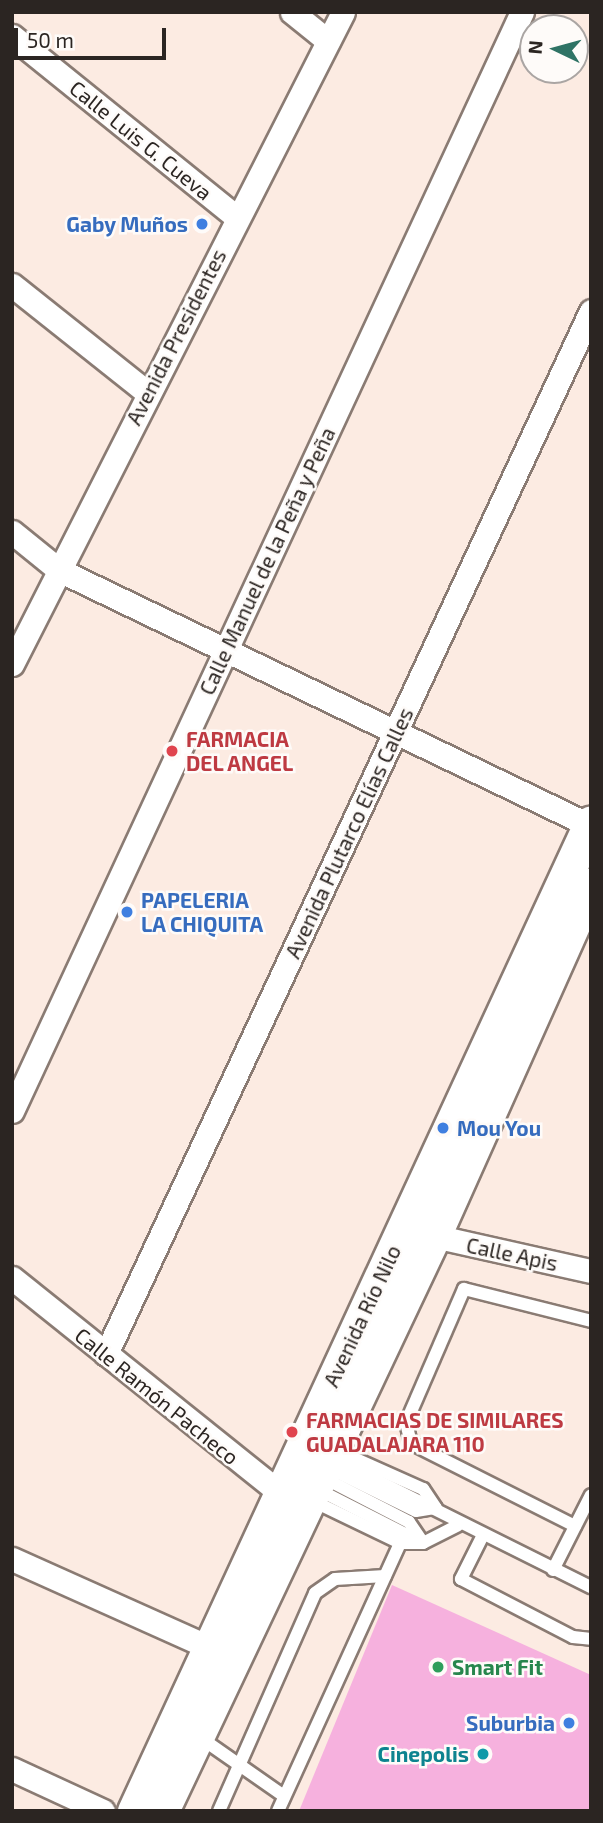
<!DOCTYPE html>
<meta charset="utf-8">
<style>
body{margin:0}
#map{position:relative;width:603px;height:1823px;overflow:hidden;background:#fcebe2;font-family:"Exo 2",sans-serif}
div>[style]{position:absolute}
.building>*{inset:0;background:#f6b1de}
.roads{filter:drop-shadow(2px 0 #8a7b73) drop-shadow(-2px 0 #8a7b73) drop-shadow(0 2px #8a7b73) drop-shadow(0 -2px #8a7b73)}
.service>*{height:12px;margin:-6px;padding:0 6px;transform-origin:6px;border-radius:6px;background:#fff}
.minor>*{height:23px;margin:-11.5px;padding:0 11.5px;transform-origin:11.5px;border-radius:11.5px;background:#fff}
.secondary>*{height:33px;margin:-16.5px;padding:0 16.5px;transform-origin:16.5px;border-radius:16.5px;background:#fff}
.dots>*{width:19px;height:19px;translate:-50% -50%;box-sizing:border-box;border:4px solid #fefbf9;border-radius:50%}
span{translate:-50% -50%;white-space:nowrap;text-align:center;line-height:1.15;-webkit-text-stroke:5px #fefbf9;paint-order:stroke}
.street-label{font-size:21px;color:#2b2522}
.shop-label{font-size:21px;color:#366cbe;font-weight:700}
.right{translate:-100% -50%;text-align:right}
.left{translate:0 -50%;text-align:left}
.health-label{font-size:21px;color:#be3a42;font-weight:700}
.leisure-label{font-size:21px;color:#27864d;font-weight:700}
.culture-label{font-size:21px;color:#0d838f;font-weight:700}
.frame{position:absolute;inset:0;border:14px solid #2b2522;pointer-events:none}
.north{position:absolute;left:519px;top:14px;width:70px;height:70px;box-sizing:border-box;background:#fefbf9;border:2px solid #aaa5a3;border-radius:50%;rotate:275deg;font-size:19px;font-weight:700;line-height:28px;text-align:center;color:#2b2522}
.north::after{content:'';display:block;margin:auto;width:24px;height:32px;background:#2f7365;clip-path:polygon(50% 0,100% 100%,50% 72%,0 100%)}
.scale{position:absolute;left:14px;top:28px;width:152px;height:32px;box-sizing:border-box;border:4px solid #2b2522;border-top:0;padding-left:9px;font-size:21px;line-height:24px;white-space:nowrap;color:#2b2522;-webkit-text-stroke:5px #fefbf9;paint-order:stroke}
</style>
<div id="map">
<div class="building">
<i style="clip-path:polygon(392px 1585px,591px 1675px,591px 1811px,299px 1811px)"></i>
</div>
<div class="roads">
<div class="service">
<i style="left:330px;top:1457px;width:292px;rotate:26.5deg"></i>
<i style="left:327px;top:1467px;width:99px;rotate:26.3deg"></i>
<i style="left:416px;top:1511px;width:20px;rotate:-9deg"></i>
<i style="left:436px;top:1508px;width:23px;rotate:-124deg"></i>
<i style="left:423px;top:1489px;width:81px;rotate:-156deg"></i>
<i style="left:320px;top:1476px;width:100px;rotate:27.3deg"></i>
<i style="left:409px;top:1522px;width:25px;rotate:56deg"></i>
<i style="left:317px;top:1489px;width:114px;rotate:27deg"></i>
<i style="left:309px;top:1499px;width:101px;rotate:25.8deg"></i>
<i style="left:400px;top:1543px;width:23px"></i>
<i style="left:423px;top:1543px;width:39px;rotate:-27deg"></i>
<i style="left:575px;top:1526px;width:184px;rotate:-153.2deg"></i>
<i style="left:411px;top:1443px;width:21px;rotate:-104deg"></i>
<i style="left:406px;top:1423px;width:146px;rotate:-66.6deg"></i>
<i style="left:464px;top:1289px;width:131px;rotate:14.1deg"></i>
<i style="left:482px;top:1537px;width:47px;rotate:116.6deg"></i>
<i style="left:461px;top:1579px;width:126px;rotate:27.4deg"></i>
<i style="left:573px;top:1637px;width:18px;rotate:6deg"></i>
<i style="left:553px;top:1570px;width:84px;rotate:-63.1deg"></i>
<i style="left:198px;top:1736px;width:105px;rotate:34.9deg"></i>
<i style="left:219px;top:1811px;width:238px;rotate:-66.2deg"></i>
<i style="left:315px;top:1593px;width:24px;rotate:-35deg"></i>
<i style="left:335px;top:1579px;width:50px;rotate:-3.4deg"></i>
<i style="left:278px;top:1811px;width:294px;rotate:-65.5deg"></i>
</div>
<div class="minor">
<i style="left:292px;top:12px;width:46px;rotate:38.9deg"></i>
<i style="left:12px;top:36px;width:288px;rotate:38.9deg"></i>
<i style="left:12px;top:285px;width:174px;rotate:38.5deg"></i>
<i style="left:12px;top:532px;width:60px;rotate:39deg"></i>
<i style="left:59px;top:570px;width:590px;rotate:25.7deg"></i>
<i style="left:12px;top:664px;width:731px;rotate:-63.08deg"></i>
<i style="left:12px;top:1111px;width:1212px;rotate:-65.11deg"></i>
<i style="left:434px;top:1236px;width:161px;rotate:12.6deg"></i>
<i style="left:12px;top:1278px;width:359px;rotate:38.7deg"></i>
<i style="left:106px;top:1354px;width:1150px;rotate:-65.06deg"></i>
<i style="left:12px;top:1559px;width:216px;rotate:24.1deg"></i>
<i style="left:12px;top:1769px;width:100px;rotate:24.8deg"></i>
</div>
<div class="secondary">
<i style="left:134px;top:1811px;width:1089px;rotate:-65.2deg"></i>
<i style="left:162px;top:1811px;width:636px;rotate:-64.68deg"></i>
<i style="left:434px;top:1236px;width:385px;rotate:-65.9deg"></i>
</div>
</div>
<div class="dots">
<i style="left:202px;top:224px;background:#3f7fe0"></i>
<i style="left:172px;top:751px;background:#e0444e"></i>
<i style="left:127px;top:912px;background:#3f7fe0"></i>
<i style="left:443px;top:1128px;background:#3f7fe0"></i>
<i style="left:292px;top:1432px;background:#e0444e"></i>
<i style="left:438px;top:1667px;background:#2e9e5b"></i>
<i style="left:569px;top:1723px;background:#3f7fe0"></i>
<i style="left:483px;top:1754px;background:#0f9aa8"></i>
</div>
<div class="street-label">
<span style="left:141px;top:140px;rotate:39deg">Calle Luis G. Cueva</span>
<span style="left:176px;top:337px;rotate:-63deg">Avenida Presidentes</span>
<span style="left:267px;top:561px;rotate:-65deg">Calle Manuel de la Peña y Peña</span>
<span style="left:349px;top:833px;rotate:-65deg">Avenida Plutarco Elías Calles</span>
<span style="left:512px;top:1254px;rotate:12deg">Calle Apis</span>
<span style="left:362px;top:1316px;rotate:-65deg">Avenida Río Nilo</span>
<span style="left:157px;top:1396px;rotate:39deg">Calle Ramón Pacheco</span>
</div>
<div class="shop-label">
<span class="right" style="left:188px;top:224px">Gaby Muños</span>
<span class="left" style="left:141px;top:912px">PAPELERIA<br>LA CHIQUITA</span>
<span class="left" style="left:457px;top:1128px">Mou You</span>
<span class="right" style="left:555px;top:1723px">Suburbia</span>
</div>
<div class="health-label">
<span class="left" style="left:186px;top:751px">FARMACIA<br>DEL ANGEL</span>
<span class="left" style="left:306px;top:1432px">FARMACIAS DE SIMILARES<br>GUADALAJARA 110</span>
</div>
<div class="leisure-label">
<span class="left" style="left:452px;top:1667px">Smart Fit</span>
</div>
<div class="culture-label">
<span class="right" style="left:469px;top:1754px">Cinepolis</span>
</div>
<div class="frame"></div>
<div class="north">N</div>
<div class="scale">50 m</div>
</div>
